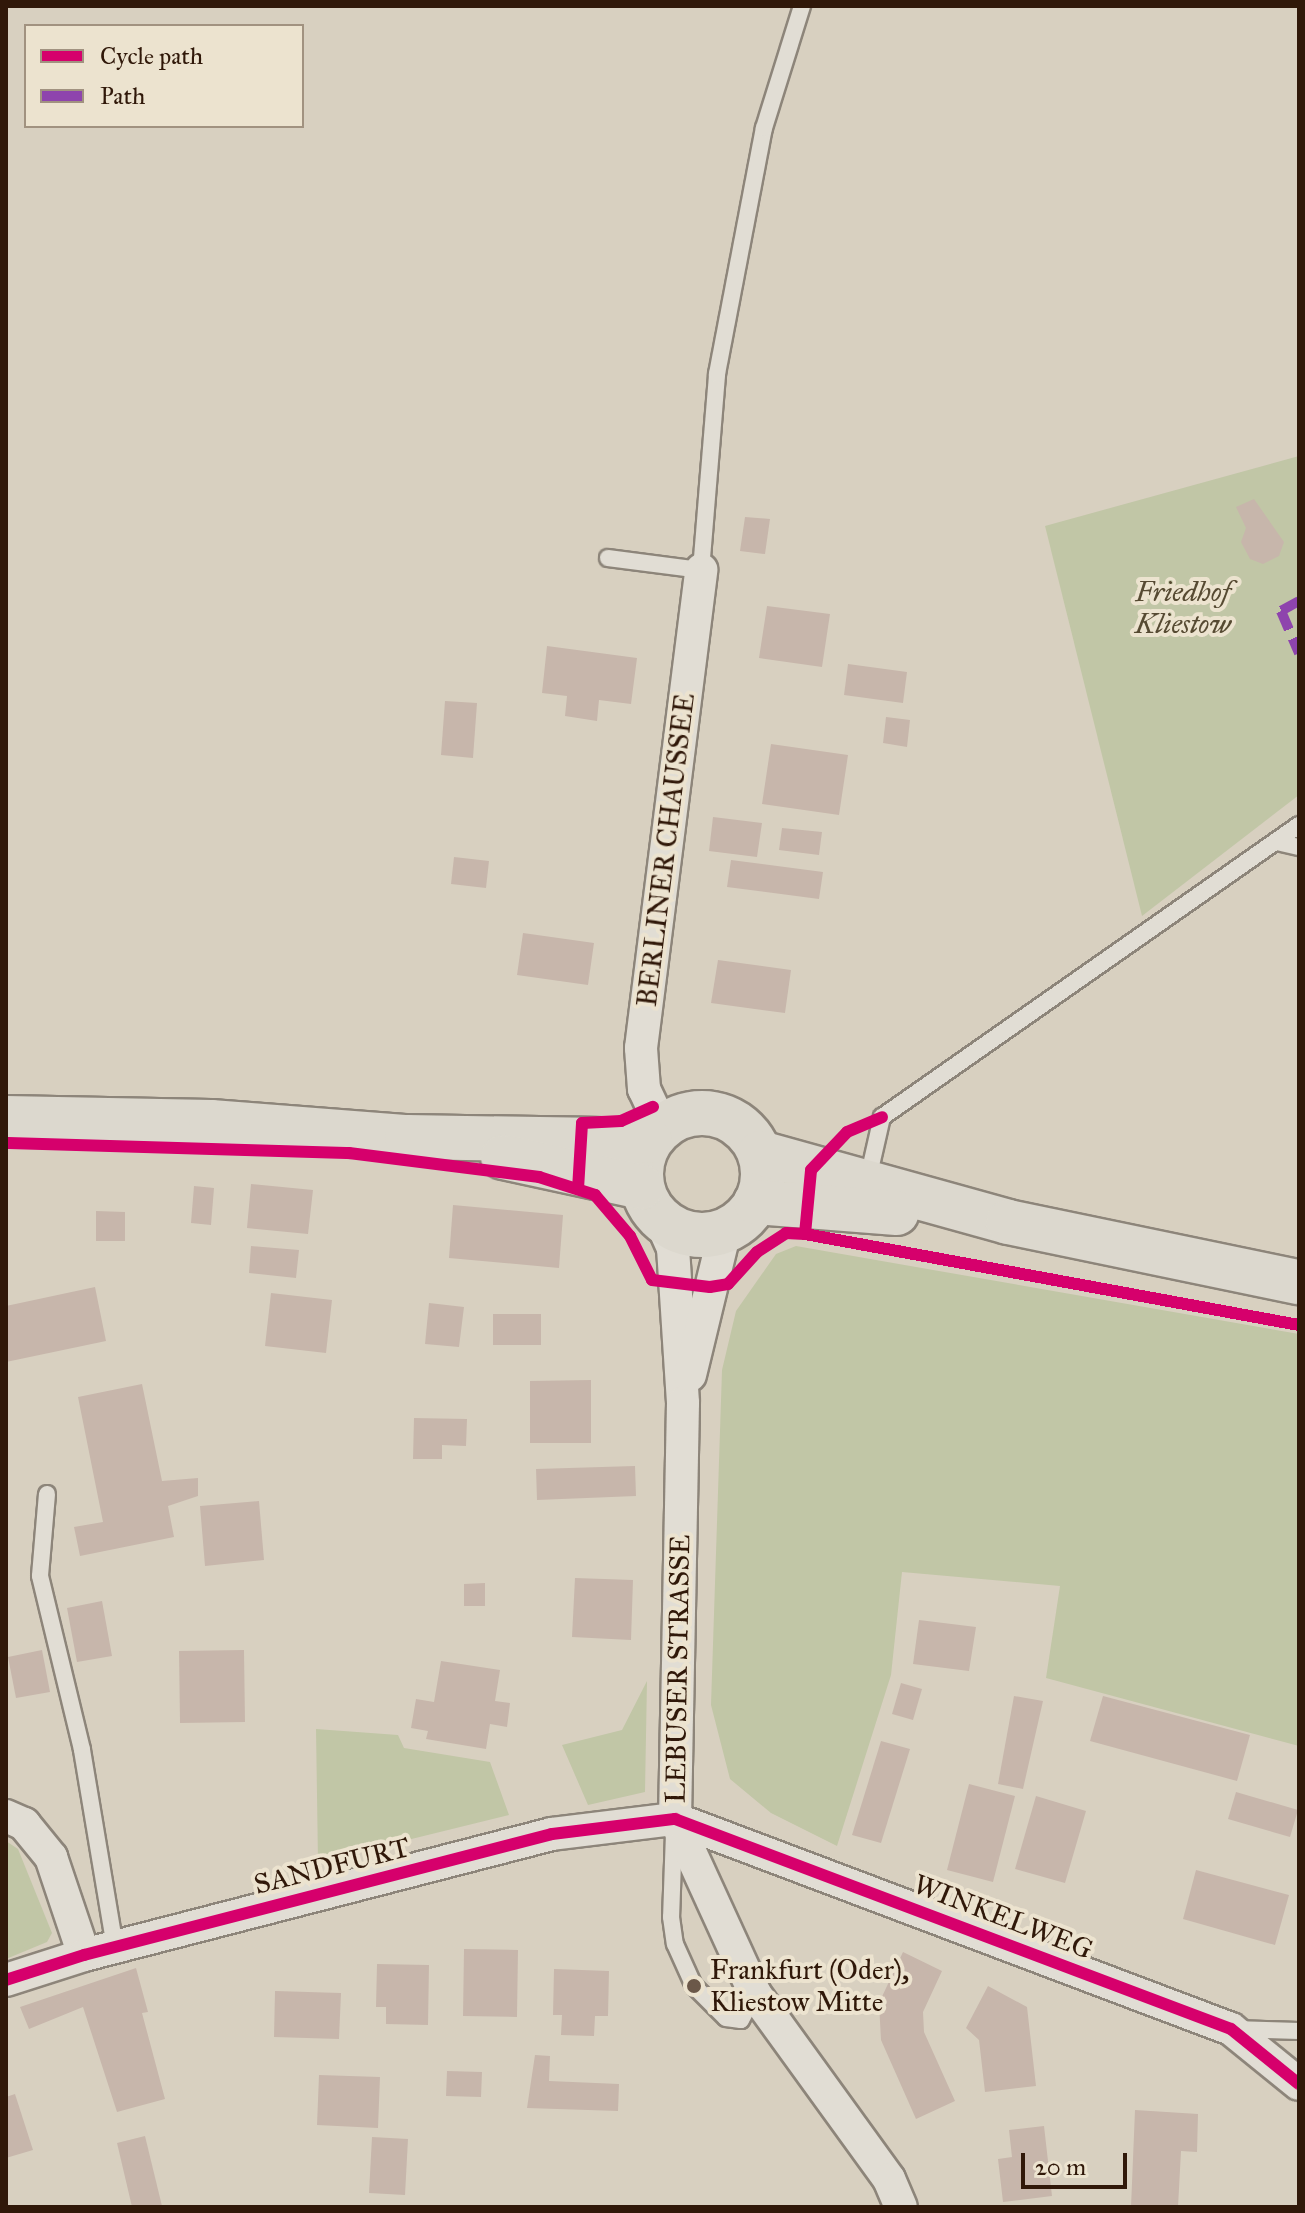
<!DOCTYPE html>
<style>
body{margin:0}
#map{position:relative;width:1305px;height:2213px;overflow:hidden;background:#d8d0c0;font-family:"IM FELL Great Primer",serif}
div>[style]{position:absolute}
.green>*{inset:0;background:#c1c6a6}
.building>*{inset:0;background:#c7b6ab}
.roads{filter:drop-shadow(2px 0 #8d857a) drop-shadow(-2px 0 #8d857a) drop-shadow(0 2px #8d857a) drop-shadow(0 -2px #8d857a)}
.service>*{height:16px;margin:-8px;padding:0 8px;transform-origin:8px;border-radius:8px;background:#e1ddd4}
.minor>*{height:32px;margin:-16px;padding:0 16px;transform-origin:16px;border-radius:16px;background:#e1ddd4}
.primary>*{height:44px;margin:-22px;padding:0 22px;transform-origin:22px;border-radius:22px;background:#dcd8ce}
.primary>.ring{margin:-22px;padding:0;box-sizing:content-box;background:none;border:44px solid #dcd8ce;border-radius:50%}
.quiet>*{height:10px;margin-top:-5px;transform-origin:0;background:repeating-linear-gradient(90deg,#8e44ad 0 20px,transparent 0 30px)}
.cycleway>*{height:12px;margin:-6px;padding:0 6px;transform-origin:6px;border-radius:6px;background:#d6006c}
.dots>*{width:22px;height:22px;translate:-50% -50%;box-sizing:border-box;border:4px solid #ece3cf;border-radius:50%}
span{translate:-50% -50%;white-space:nowrap;text-align:center;line-height:1.15;-webkit-text-stroke:8px #ece3cf;paint-order:stroke}
.park-label{font-size:28px;color:#564a32;font-style:italic}
.street-label{font-size:28px;color:#301809}
.poi-label{font-size:28px;color:#301809}
.left{translate:0 -50%;text-align:left}
.frame{position:absolute;inset:0;border:8px solid #301809;pointer-events:none}
.legend{position:absolute;left:24px;top:24px;width:280px;height:104px;box-sizing:border-box;background:#ece3cf;border:2px solid #a19280;margin:0;padding:10px 14px;list-style:none;font-size:24px;color:#301809}
.legend li{display:flex;align-items:center;gap:16px;height:40px}
.legend b{width:40px;border:2px solid #a19280}
.scale{position:absolute;left:1021px;top:2153px;width:106px;height:36px;box-sizing:border-box;border:4px solid #301809;border-top:0;padding-left:10px;font-size:24px;line-height:28px;white-space:nowrap;color:#301809;-webkit-text-stroke:6px #ece3cf;paint-order:stroke}
</style>
<div id="map">
<div class="green">
<i style="clip-path:polygon(1299px 456px,1299px 795px,1142px 916px,1045px 526px)"></i>
<i style="clip-path:polygon(796px 1246px,1299px 1334px,1299px 1746px,1046px 1678px,1060px 1586px,902px 1572px,891px 1675px,837px 1846px,771px 1813px,730px 1779px,711px 1705px,722px 1370px,736px 1311px,776px 1254px)"></i>
<i style="clip-path:polygon(647px 1681px,645px 1792px,588px 1805px,562px 1745px,622px 1730px)"></i>
<i style="clip-path:polygon(316px 1729px,398px 1735px,404px 1748px,490px 1762px,509px 1815px,318px 1862px)"></i>
<i style="clip-path:polygon(6px 1841px,18px 1849px,52px 1933px,47px 1942px,6px 1959px)"></i>
</div>
<div class="building">
<i style="clip-path:polygon(1254px 499px,1284px 542px,1279px 556px,1263px 564px,1250px 559px,1241px 542px,1246px 528px,1236px 507px)"></i>
<i style="clip-path:polygon(745px 517px,770px 519px,765px 554px,740px 551px)"></i>
<i style="clip-path:polygon(767px 606px,830px 614px,822px 667px,759px 658px)"></i>
<i style="clip-path:polygon(547px 646px,637px 658px,631px 704px,599px 700px,597px 721px,565px 716px,567px 696px,542px 693px)"></i>
<i style="clip-path:polygon(848px 664px,907px 672px,903px 703px,844px 695px)"></i>
<i style="clip-path:polygon(445px 701px,477px 703px,473px 758px,441px 755px)"></i>
<i style="clip-path:polygon(886px 717px,910px 720px,907px 747px,883px 743px)"></i>
<i style="clip-path:polygon(771px 744px,848px 755px,839px 815px,762px 804px)"></i>
<i style="clip-path:polygon(713px 817px,762px 823px,757px 857px,709px 851px)"></i>
<i style="clip-path:polygon(782px 828px,822px 832px,819px 855px,779px 850px)"></i>
<i style="clip-path:polygon(454px 857px,489px 861px,486px 888px,451px 884px)"></i>
<i style="clip-path:polygon(731px 860px,823px 872px,819px 899px,727px 887px)"></i>
<i style="clip-path:polygon(523px 933px,594px 943px,588px 985px,517px 975px)"></i>
<i style="clip-path:polygon(718px 960px,791px 970px,785px 1013px,711px 1003px)"></i>
<i style="clip-path:polygon(251px 1184px,313px 1190px,308px 1234px,247px 1228px)"></i>
<i style="clip-path:polygon(194px 1186px,214px 1188px,211px 1225px,191px 1223px)"></i>
<i style="clip-path:polygon(453px 1205px,563px 1215px,559px 1268px,449px 1258px)"></i>
<i style="clip-path:polygon(96px 1211px,125px 1212px,125px 1241px,96px 1241px)"></i>
<i style="clip-path:polygon(251px 1246px,299px 1250px,296px 1278px,249px 1273px)"></i>
<i style="clip-path:polygon(95px 1287px,106px 1341px,6px 1362px,6px 1306px)"></i>
<i style="clip-path:polygon(271px 1293px,332px 1300px,326px 1353px,265px 1346px)"></i>
<i style="clip-path:polygon(429px 1303px,464px 1307px,459px 1347px,425px 1344px)"></i>
<i style="clip-path:polygon(493px 1314px,541px 1314px,541px 1345px,493px 1345px)"></i>
<i style="clip-path:polygon(591px 1380px,591px 1443px,530px 1443px,530px 1381px)"></i>
<i style="clip-path:polygon(142px 1384px,162px 1481px,198px 1478px,198px 1496px,168px 1506px,174px 1537px,80px 1556px,74px 1527px,103px 1522px,78px 1397px)"></i>
<i style="clip-path:polygon(414px 1418px,467px 1419px,466px 1446px,442px 1445px,442px 1459px,413px 1459px)"></i>
<i style="clip-path:polygon(635px 1466px,636px 1496px,537px 1500px,536px 1469px)"></i>
<i style="clip-path:polygon(259px 1501px,264px 1560px,205px 1566px,200px 1506px)"></i>
<i style="clip-path:polygon(575px 1578px,633px 1580px,631px 1640px,572px 1637px)"></i>
<i style="clip-path:polygon(485px 1583px,485px 1606px,464px 1606px,464px 1584px)"></i>
<i style="clip-path:polygon(102px 1601px,112px 1656px,77px 1662px,67px 1608px)"></i>
<i style="clip-path:polygon(919px 1620px,976px 1627px,969px 1671px,913px 1664px)"></i>
<i style="clip-path:polygon(42px 1650px,50px 1692px,16px 1698px,8px 1657px)"></i>
<i style="clip-path:polygon(244px 1650px,245px 1722px,180px 1723px,179px 1651px)"></i>
<i style="clip-path:polygon(441px 1661px,500px 1670px,495px 1701px,510px 1703px,507px 1727px,490px 1724px,486px 1749px,426px 1739px,428px 1731px,411px 1728px,416px 1699px,434px 1702px)"></i>
<i style="clip-path:polygon(901px 1683px,922px 1689px,913px 1720px,892px 1714px)"></i>
<i style="clip-path:polygon(1014px 1696px,1043px 1701px,1023px 1789px,998px 1784px)"></i>
<i style="clip-path:polygon(1103px 1696px,1250px 1735px,1237px 1781px,1090px 1741px)"></i>
<i style="clip-path:polygon(881px 1741px,910px 1749px,881px 1843px,852px 1835px)"></i>
<i style="clip-path:polygon(969px 1784px,1015px 1796px,993px 1882px,947px 1870px)"></i>
<i style="clip-path:polygon(1236px 1792px,1298px 1810px,1290px 1837px,1228px 1819px)"></i>
<i style="clip-path:polygon(1036px 1796px,1086px 1811px,1065px 1883px,1015px 1869px)"></i>
<i style="clip-path:polygon(1196px 1870px,1289px 1895px,1275px 1945px,1183px 1919px)"></i>
<i style="clip-path:polygon(464px 1949px,518px 1950px,517px 2017px,463px 2016px)"></i>
<i style="clip-path:polygon(903px 1952px,942px 1971px,923px 2012px,924px 2032px,955px 2101px,916px 2119px,881px 2040px,879px 2003px)"></i>
<i style="clip-path:polygon(377px 1964px,429px 1965px,428px 2025px,386px 2024px,386px 2007px,376px 2007px)"></i>
<i style="clip-path:polygon(136px 1968px,148px 2012px,142px 2013px,165px 2099px,117px 2112px,83px 2007px,29px 2029px,20px 2007px)"></i>
<i style="clip-path:polygon(554px 1969px,609px 1971px,608px 2016px,595px 2016px,594px 2036px,561px 2035px,562px 2015px,553px 2015px)"></i>
<i style="clip-path:polygon(988px 1986px,1027px 2007px,1036px 2086px,985px 2092px,979px 2040px,966px 2028px)"></i>
<i style="clip-path:polygon(275px 1991px,341px 1993px,339px 2039px,274px 2037px)"></i>
<i style="clip-path:polygon(535px 2055px,550px 2056px,549px 2081px,619px 2084px,618px 2111px,527px 2108px)"></i>
<i style="clip-path:polygon(447px 2071px,482px 2072px,481px 2097px,446px 2096px)"></i>
<i style="clip-path:polygon(319px 2075px,380px 2077px,378px 2128px,317px 2125px)"></i>
<i style="clip-path:polygon(15px 2094px,33px 2150px,6px 2158px,6px 2097px)"></i>
<i style="clip-path:polygon(1135px 2110px,1198px 2114px,1197px 2152px,1181px 2151px,1178px 2207px,1131px 2207px)"></i>
<i style="clip-path:polygon(1044px 2126px,1052px 2196px,1003px 2202px,998px 2159px,1012px 2157px,1009px 2130px)"></i>
<i style="clip-path:polygon(145px 2136px,162px 2206px,132px 2207px,117px 2143px)"></i>
<i style="clip-path:polygon(372px 2137px,408px 2139px,405px 2195px,369px 2193px)"></i>
</div>
<div class="roads">
<div class="service">
<i style="left:608px;top:558px;width:94px;rotate:7.4deg"></i>
<i style="left:701px;top:570px;width:197px;rotate:-85.3deg"></i>
<i style="left:717px;top:374px;width:250px;rotate:-79.2deg"></i>
<i style="left:764px;top:128px;width:128px;rotate:-72.7deg"></i>
<i style="left:1277px;top:842px;width:23px;rotate:13deg"></i>
<i style="left:867px;top:1183px;width:68px;rotate:-77.2deg"></i>
<i style="left:882px;top:1117px;width:509px;rotate:-35deg"></i>
<i style="left:47px;top:1494px;width:82px;rotate:94.9deg"></i>
<i style="left:40px;top:1576px;width:179px;rotate:76.4deg"></i>
<i style="left:82px;top:1750px;width:200px;rotate:80.5deg"></i>
<i style="left:674px;top:1833px;width:84px;rotate:92deg"></i>
<i style="left:671px;top:1917px;width:27px;rotate:82deg"></i>
<i style="left:675px;top:1944px;width:46px;rotate:65.7deg"></i>
<i style="left:694px;top:1986px;width:45px;rotate:45deg"></i>
<i style="left:726px;top:2018px;width:15px;rotate:8deg"></i>
<i style="left:741px;top:2020px;width:30px;rotate:-62deg"></i>
<i style="left:1233px;top:2029px;width:66px;rotate:1.7deg"></i>
</div>
<div class="minor">
<i style="left:662px;top:1127px;width:42px;rotate:-115.3deg"></i>
<i style="left:644px;top:1089px;width:41px;rotate:-94.2deg"></i>
<i style="left:641px;top:1048px;width:482px;rotate:-82.8deg"></i>
<i style="left:660px;top:1219px;width:32px;rotate:66deg"></i>
<i style="left:673px;top:1248px;width:155px;rotate:86.3deg"></i>
<i style="left:683px;top:1403px;width:416px;rotate:91.1deg"></i>
<i style="left:675px;top:1819px;width:192px;rotate:65.4deg"></i>
<i style="left:755px;top:1994px;width:228px;rotate:54.1deg"></i>
<i style="left:889px;top:2179px;width:30px;rotate:67deg"></i>
<i style="left:690px;top:1375px;width:149px;rotate:-76.4deg"></i>
<i style="left:6px;top:1816px;width:20px;rotate:24deg"></i>
<i style="left:24px;top:1824px;width:43px;rotate:50.7deg"></i>
<i style="left:51px;top:1857px;width:103px;rotate:71.4deg"></i>
<i style="left:6px;top:1980px;width:82px;rotate:-17.8deg"></i>
<i style="left:84px;top:1955px;width:483px;rotate:-14.5deg"></i>
<i style="left:552px;top:1834px;width:124px;rotate:-7deg"></i>
<i style="left:675px;top:1819px;width:594px;rotate:20.69deg"></i>
<i style="left:1231px;top:2029px;width:87px;rotate:39deg"></i>
</div>
<div class="primary">
<i class="ring" style="left:641px;top:1113px;width:78px;height:78px"></i>
<i style="left:6px;top:1118px;width:205px;rotate:1.1deg"></i>
<i style="left:211px;top:1122px;width:197px;rotate:4.4deg"></i>
<i style="left:407px;top:1137px;width:243px;rotate:0.9deg"></i>
<i style="left:760px;top:1153px;width:257px;rotate:15.5deg"></i>
<i style="left:1008px;top:1222px;width:297px;rotate:11.7deg"></i>
<i style="left:503px;top:1157px;width:142px;rotate:12.2deg"></i>
<i style="left:756px;top:1202px;width:141px;rotate:4.5deg"></i>
</div>
</div>
<div class="quiet">
<i style="left:1299px;top:601px;width:21px;rotate:151deg"></i>
<i style="left:1281px;top:611px;width:46px;rotate:66.8deg"></i>
</div>
<div class="cycleway">
<i style="left:6px;top:1143px;width:343px;rotate:1.7deg"></i>
<i style="left:349px;top:1153px;width:192px;rotate:7.2deg"></i>
<i style="left:539px;top:1177px;width:59px;rotate:17.8deg"></i>
<i style="left:595px;top:1195px;width:54px;rotate:49.5deg"></i>
<i style="left:630px;top:1236px;width:49px;rotate:63.4deg"></i>
<i style="left:652px;top:1280px;width:58px;rotate:6.9deg"></i>
<i style="left:710px;top:1287px;width:18px;rotate:-9deg"></i>
<i style="left:728px;top:1284px;width:43px;rotate:-47.8deg"></i>
<i style="left:757px;top:1252px;width:35px;rotate:-33deg"></i>
<i style="left:786px;top:1233px;width:19px;rotate:3deg"></i>
<i style="left:805px;top:1234px;width:502px;rotate:10.44deg"></i>
<i style="left:578px;top:1189px;width:66px;rotate:-86.5deg"></i>
<i style="left:582px;top:1123px;width:39px;rotate:-3deg"></i>
<i style="left:621px;top:1121px;width:35px;rotate:-24deg"></i>
<i style="left:805px;top:1234px;width:64px;rotate:-84.6deg"></i>
<i style="left:811px;top:1170px;width:52px;rotate:-46.5deg"></i>
<i style="left:847px;top:1132px;width:38px;rotate:-23deg"></i>
<i style="left:6px;top:1980px;width:82px;rotate:-17.8deg"></i>
<i style="left:84px;top:1955px;width:483px;rotate:-14.5deg"></i>
<i style="left:552px;top:1834px;width:124px;rotate:-7deg"></i>
<i style="left:675px;top:1819px;width:594px;rotate:20.69deg"></i>
<i style="left:1231px;top:2029px;width:87px;rotate:39deg"></i>
</div>
<div class="dots">
<i style="left:694px;top:1986px;background:#6b5849"></i>
</div>
<div class="park-label">
<span style="left:1183px;top:608px">Friedhof<br>Kliestow</span>
</div>
<div class="street-label">
<span style="left:666px;top:850px;rotate:-83deg">BERLINER CHAUSSEE</span>
<span style="left:678px;top:1669px;rotate:-89deg">LEBUSER STRASSE</span>
<span style="left:332px;top:1866px;rotate:-14deg">SANDFURT</span>
<span style="left:1003px;top:1917px;rotate:21deg">WINKELWEG</span>
</div>
<div class="poi-label">
<span class="left" style="left:710px;top:1986px">Frankfurt (Oder),<br>Kliestow Mitte</span>
</div>
<div class="frame"></div>
<ul class="legend">
<li><b style="height:10px;background:#d6006c"></b>Cycle path</li>
<li><b style="height:10px;background:#8e44ad"></b>Path</li>
</ul>
<div class="scale">20 m</div>
</div>
